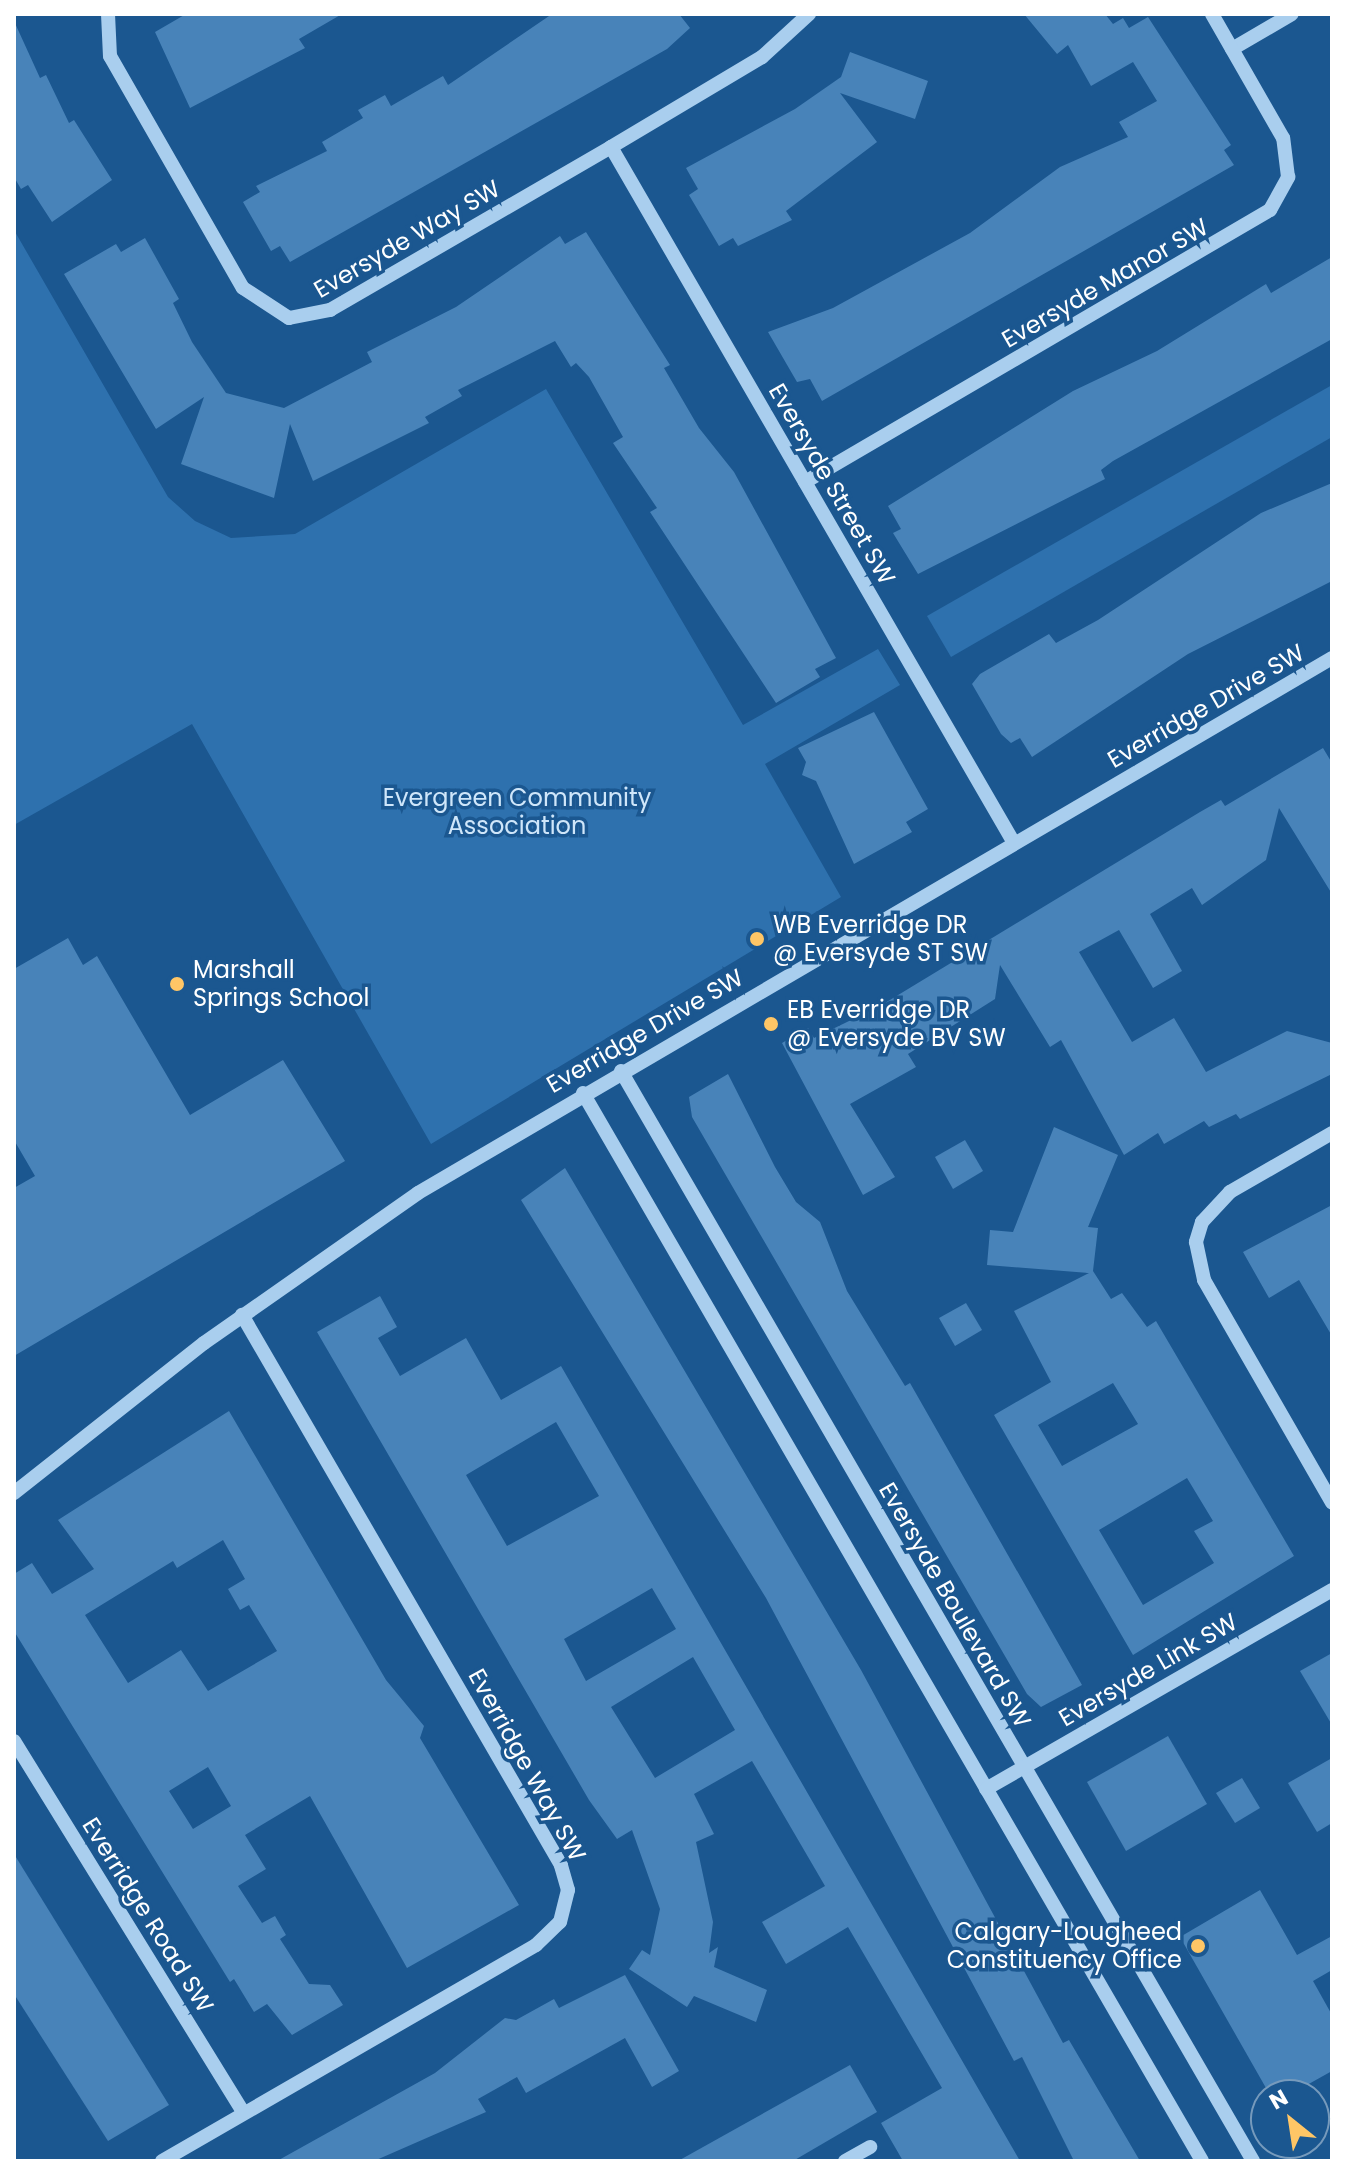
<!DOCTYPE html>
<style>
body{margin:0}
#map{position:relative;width:1346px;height:2175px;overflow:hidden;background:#1b5790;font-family:Poppins,sans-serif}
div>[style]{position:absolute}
.green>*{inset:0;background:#2e71ae}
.building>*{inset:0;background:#4883b9}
.minor>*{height:14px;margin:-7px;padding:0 7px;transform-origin:7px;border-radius:7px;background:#a9ceee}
.dots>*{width:22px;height:22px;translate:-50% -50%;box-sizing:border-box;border:4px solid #1b5790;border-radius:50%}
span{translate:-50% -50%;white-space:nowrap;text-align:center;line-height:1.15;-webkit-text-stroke:7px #1b5790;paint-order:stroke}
.street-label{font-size:24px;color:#fff}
.park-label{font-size:24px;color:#cfe6fa}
.poi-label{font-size:24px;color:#fff}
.left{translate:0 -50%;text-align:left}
.right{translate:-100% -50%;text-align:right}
.frame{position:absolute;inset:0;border:16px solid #fff;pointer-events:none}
.north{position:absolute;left:1250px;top:2079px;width:80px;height:80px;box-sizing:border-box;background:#1b5790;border:2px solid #769abc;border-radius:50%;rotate:330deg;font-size:22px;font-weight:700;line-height:32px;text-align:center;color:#fff}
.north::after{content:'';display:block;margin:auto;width:28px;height:36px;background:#ffc666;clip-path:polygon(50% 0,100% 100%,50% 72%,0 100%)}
</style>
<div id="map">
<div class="green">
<i style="clip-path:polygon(14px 230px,168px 497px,195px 521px,231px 538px,295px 534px,546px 389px,743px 725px,878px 649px,900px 685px,765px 764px,841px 897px,431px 1144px,192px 724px,14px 825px)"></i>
<i style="clip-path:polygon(1332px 385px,1332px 437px,951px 657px,927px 616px)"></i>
</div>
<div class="building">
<i style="clip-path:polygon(186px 14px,342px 14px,299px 39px,305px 48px,190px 108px,155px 32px)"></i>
<i style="clip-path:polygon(552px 14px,679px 14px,690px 28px,667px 49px,290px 262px,280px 246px,271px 251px,243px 202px,260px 192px,256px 186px,327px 151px,322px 142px,363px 118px,358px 110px,385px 95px,391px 106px,443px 76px,448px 85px)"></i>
<i style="clip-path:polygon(1024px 14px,1105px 14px,1113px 24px,1123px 18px,1129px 28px,1148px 17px,1231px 145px,1224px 150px,1234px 165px,822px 401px,810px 379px,797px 382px,768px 332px,833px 308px,970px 233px,1060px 167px,1128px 137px,1119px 122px,1157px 101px,1133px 62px,1091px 86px,1068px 45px,1057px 54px)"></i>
<i style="clip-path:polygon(14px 21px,40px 78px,46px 75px,69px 123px,74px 120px,112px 180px,52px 222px,28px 185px,21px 189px,14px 177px)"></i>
<i style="clip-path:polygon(850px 52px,928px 81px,915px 119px,840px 93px,877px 142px,786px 211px,792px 220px,738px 246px,733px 238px,719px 246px,689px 195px,698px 189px,686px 168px,795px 109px,841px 77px)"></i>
<i style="clip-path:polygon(586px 232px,670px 365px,664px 368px,699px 428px,734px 472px,836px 658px,815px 669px,820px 677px,776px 703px,650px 512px,657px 508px,613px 443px,623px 437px,589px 377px,576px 363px,571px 367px,555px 341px,458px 390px,462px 396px,425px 417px,429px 423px,313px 481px,290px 424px,274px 498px,181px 464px,204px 397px,156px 429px,64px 274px,116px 244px,121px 252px,145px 238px,179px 299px,173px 303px,192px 342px,226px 393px,284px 408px,372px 362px,367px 352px,456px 307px,560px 236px,565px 244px)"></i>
<i style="clip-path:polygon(1332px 257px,1332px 339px,1113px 461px,1101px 470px,1105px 479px,918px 574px,893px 533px,901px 529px,888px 506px,1073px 391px,1157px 351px,1266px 284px,1271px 293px)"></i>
<i style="clip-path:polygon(1332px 483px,1332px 581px,1188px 654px,1032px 757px,1020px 738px,1011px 743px,1001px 734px,972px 684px,980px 674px,1049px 634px,1056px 643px,1098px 620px,1261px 513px)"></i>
<i style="clip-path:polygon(874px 712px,928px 809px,906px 822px,912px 832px,854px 864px,816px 781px,802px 775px,806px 762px,798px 748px)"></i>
<i style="clip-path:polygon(1323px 748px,1332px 763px,1332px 894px,1279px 808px,1266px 860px,1202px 905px,1192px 888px,1150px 914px,1182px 971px,1153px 988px,1119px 930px,1079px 952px,1132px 1042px,1174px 1018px,1206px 1072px,1287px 1031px,1332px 1043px,1332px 1074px,1240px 1119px,1236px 1114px,1209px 1127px,1204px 1121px,1164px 1144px,1158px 1133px,1124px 1155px,1061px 1040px,1050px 1047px,1000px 965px,995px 999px,908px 1054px,916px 1067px,850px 1104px,895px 1177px,863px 1195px,782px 1043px,808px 1028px,814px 1038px,880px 1006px,1200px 812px,1221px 800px,1225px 806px)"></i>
<i style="clip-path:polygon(68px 938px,83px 965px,97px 956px,190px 1115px,283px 1060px,345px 1161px,14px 1356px,14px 1188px,35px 1176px,14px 1140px,14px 969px)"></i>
<i style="clip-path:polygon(728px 1074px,775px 1167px,796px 1202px,820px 1222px,847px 1291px,905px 1386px,910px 1383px,1082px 1685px,1041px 1707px,1027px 1694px,692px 1117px,689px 1097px)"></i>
<i style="clip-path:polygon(evenodd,1054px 1127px,1118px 1155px,1088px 1227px,1098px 1228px,1093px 1271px,1111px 1299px,1122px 1293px,1147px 1327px,1156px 1321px,1294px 1556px,1133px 1655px,994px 1415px,1051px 1382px,1014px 1311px,1089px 1273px,987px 1265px,990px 1230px,1013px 1232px,1054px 1127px,1113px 1383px,1138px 1424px,1062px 1466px,1038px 1425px,1113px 1383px,1054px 1127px,1187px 1478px,1213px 1521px,1194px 1531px,1214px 1563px,1143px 1605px,1099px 1530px,1187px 1478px)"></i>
<i style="clip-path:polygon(965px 1140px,983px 1171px,953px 1189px,935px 1157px)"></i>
<i style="clip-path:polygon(565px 1168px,861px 1670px,1063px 2043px,1069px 2040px,1140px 2161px,1074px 2161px,1022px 2057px,1014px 2061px,766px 1598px,521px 1200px)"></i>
<i style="clip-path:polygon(1332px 1205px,1332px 1336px,1299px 1280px,1269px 1298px,1243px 1252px)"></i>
<i style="clip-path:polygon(evenodd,380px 1296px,397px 1327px,378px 1338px,400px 1376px,466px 1338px,501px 1400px,561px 1366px,1020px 2161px,903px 2161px,881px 2123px,942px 2088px,848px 1927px,786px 1964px,762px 1922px,825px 1886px,752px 1761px,694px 1794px,714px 1834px,696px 1842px,713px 1922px,709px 1953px,718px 1947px,714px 1967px,767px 1990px,756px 2022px,694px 1996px,687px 2007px,629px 1969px,642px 1950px,650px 1955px,660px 1909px,632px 1830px,617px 1839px,589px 1800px,317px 1332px,380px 1296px,556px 1422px,599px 1496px,507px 1546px,466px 1475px,556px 1422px,380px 1296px,652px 1588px,676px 1629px,586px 1681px,564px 1639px,652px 1588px,380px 1296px,693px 1657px,735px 1730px,655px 1778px,611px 1707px,693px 1657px)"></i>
<i style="clip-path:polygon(966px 1303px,982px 1330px,955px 1346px,939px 1318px)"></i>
<i style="clip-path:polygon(evenodd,229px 1411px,386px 1680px,424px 1726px,420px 1738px,519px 1905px,407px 1968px,310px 1796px,245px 1835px,266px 1869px,238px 1886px,262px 1923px,275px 1916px,286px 1935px,280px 1939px,309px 1984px,330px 1985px,343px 2005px,292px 2035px,267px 2004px,254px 2012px,234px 1979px,230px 1982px,14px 1631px,14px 1574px,32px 1563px,52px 1594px,94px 1569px,58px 1520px,229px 1411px,223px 1540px,245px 1579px,228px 1589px,240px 1610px,249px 1605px,277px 1651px,208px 1691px,181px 1650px,128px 1683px,85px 1615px,173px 1561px,177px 1568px,223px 1540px,229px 1411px,208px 1767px,231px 1806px,193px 1829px,169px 1791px,208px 1767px)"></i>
<i style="clip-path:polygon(1332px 1653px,1332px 1725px,1300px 1671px)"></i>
<i style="clip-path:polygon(1168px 1736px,1207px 1804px,1126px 1851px,1087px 1782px)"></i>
<i style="clip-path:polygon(1332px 1758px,1332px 1823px,1317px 1832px,1288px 1783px)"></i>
<i style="clip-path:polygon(1242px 1778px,1260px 1808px,1235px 1823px,1216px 1793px)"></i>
<i style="clip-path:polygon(14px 1854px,169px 2105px,108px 2141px,14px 1994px)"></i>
<i style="clip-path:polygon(1260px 1890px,1297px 1955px,1332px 1936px,1332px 1970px,1313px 1981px,1332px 2015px,1332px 2071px,1289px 2095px,1270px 2095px,1180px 1937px)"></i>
<i style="clip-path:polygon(625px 1975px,679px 2071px,652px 2087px,625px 2038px,526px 2093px,517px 2077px,478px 2099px,486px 2112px,374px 2161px,277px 2161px,435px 2073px,505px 2018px,516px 2020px,554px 1999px,559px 2008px)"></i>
<i style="clip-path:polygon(850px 2065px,877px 2112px,793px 2161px,678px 2161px)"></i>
</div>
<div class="minor">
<i style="left:108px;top:14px;width:42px;rotate:87.3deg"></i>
<i style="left:110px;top:56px;width:267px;rotate:60.2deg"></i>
<i style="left:243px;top:288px;width:55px;rotate:33.1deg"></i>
<i style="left:289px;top:318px;width:42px;rotate:-11deg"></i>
<i style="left:330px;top:310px;width:325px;rotate:-30.1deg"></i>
<i style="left:611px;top:147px;width:176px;rotate:-30.8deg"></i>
<i style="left:762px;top:57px;width:64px;rotate:-42.5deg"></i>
<i style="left:1232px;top:49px;width:69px;rotate:-30.3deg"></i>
<i style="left:611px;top:147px;width:804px;rotate:59.93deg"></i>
<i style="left:805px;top:482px;width:539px;rotate:-30.33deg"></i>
<i style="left:1270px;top:210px;width:38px;rotate:-61deg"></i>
<i style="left:1288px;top:177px;width:39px;rotate:-97deg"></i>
<i style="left:1283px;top:138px;width:143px;rotate:-119.8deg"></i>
<i style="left:621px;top:1071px;width:1260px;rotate:59.89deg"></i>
<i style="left:583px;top:1093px;width:1234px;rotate:59.9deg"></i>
<i style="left:1332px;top:1133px;width:118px;rotate:150deg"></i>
<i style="left:1230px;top:1192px;width:41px;rotate:133deg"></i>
<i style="left:1202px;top:1222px;width:21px;rotate:107deg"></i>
<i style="left:1196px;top:1242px;width:39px;rotate:78deg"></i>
<i style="left:1204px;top:1280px;width:257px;rotate:60.1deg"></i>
<i style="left:14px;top:1493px;width:242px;rotate:-38.3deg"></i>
<i style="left:204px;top:1343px;width:261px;rotate:-35deg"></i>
<i style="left:418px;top:1193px;width:1059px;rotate:-30.34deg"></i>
<i style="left:14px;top:1741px;width:437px;rotate:58.3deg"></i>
<i style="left:986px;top:1789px;width:399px;rotate:-29.9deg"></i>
<i style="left:162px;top:2161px;width:432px;rotate:-30deg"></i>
<i style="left:536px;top:1945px;width:33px;rotate:-44deg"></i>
<i style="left:560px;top:1922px;width:33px;rotate:-76deg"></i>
<i style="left:568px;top:1890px;width:26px;rotate:-106deg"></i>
<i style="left:561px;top:1865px;width:636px;rotate:-120.11deg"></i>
<i style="left:845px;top:2161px;width:29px;rotate:-29deg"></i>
</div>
<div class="dots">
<i style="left:757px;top:939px;background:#ffc666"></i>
<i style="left:177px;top:984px;background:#ffc666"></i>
<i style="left:771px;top:1024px;background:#ffc666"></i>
<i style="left:1198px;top:1946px;background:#ffc666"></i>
</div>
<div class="street-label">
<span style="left:407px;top:239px;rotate:-30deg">Eversyde Way SW</span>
<span style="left:1105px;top:283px;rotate:-30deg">Eversyde Manor SW</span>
<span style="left:832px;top:484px;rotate:60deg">Eversyde Street SW</span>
<span style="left:1206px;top:706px;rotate:-30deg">Everridge Drive SW</span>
<span style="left:645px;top:1031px;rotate:-30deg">Everridge Drive SW</span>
<span style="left:955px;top:1605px;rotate:60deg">Eversyde Boulevard SW</span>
<span style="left:1148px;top:1670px;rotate:-30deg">Eversyde Link SW</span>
<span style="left:527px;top:1765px;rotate:61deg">Everridge Way SW</span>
<span style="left:148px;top:1915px;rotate:58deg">Everridge Road SW</span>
</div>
<div class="park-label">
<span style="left:517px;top:812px">Evergreen Community<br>Association</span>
</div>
<div class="poi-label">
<span class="left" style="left:773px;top:939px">WB Everridge DR<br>@ Eversyde ST SW</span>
<span class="left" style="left:193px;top:984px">Marshall<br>Springs School</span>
<span class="left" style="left:787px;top:1024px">EB Everridge DR<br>@ Eversyde BV SW</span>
<span class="right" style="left:1182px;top:1946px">Calgary-Lougheed<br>Constituency Office</span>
</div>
<div class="frame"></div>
<div class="north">N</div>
</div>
